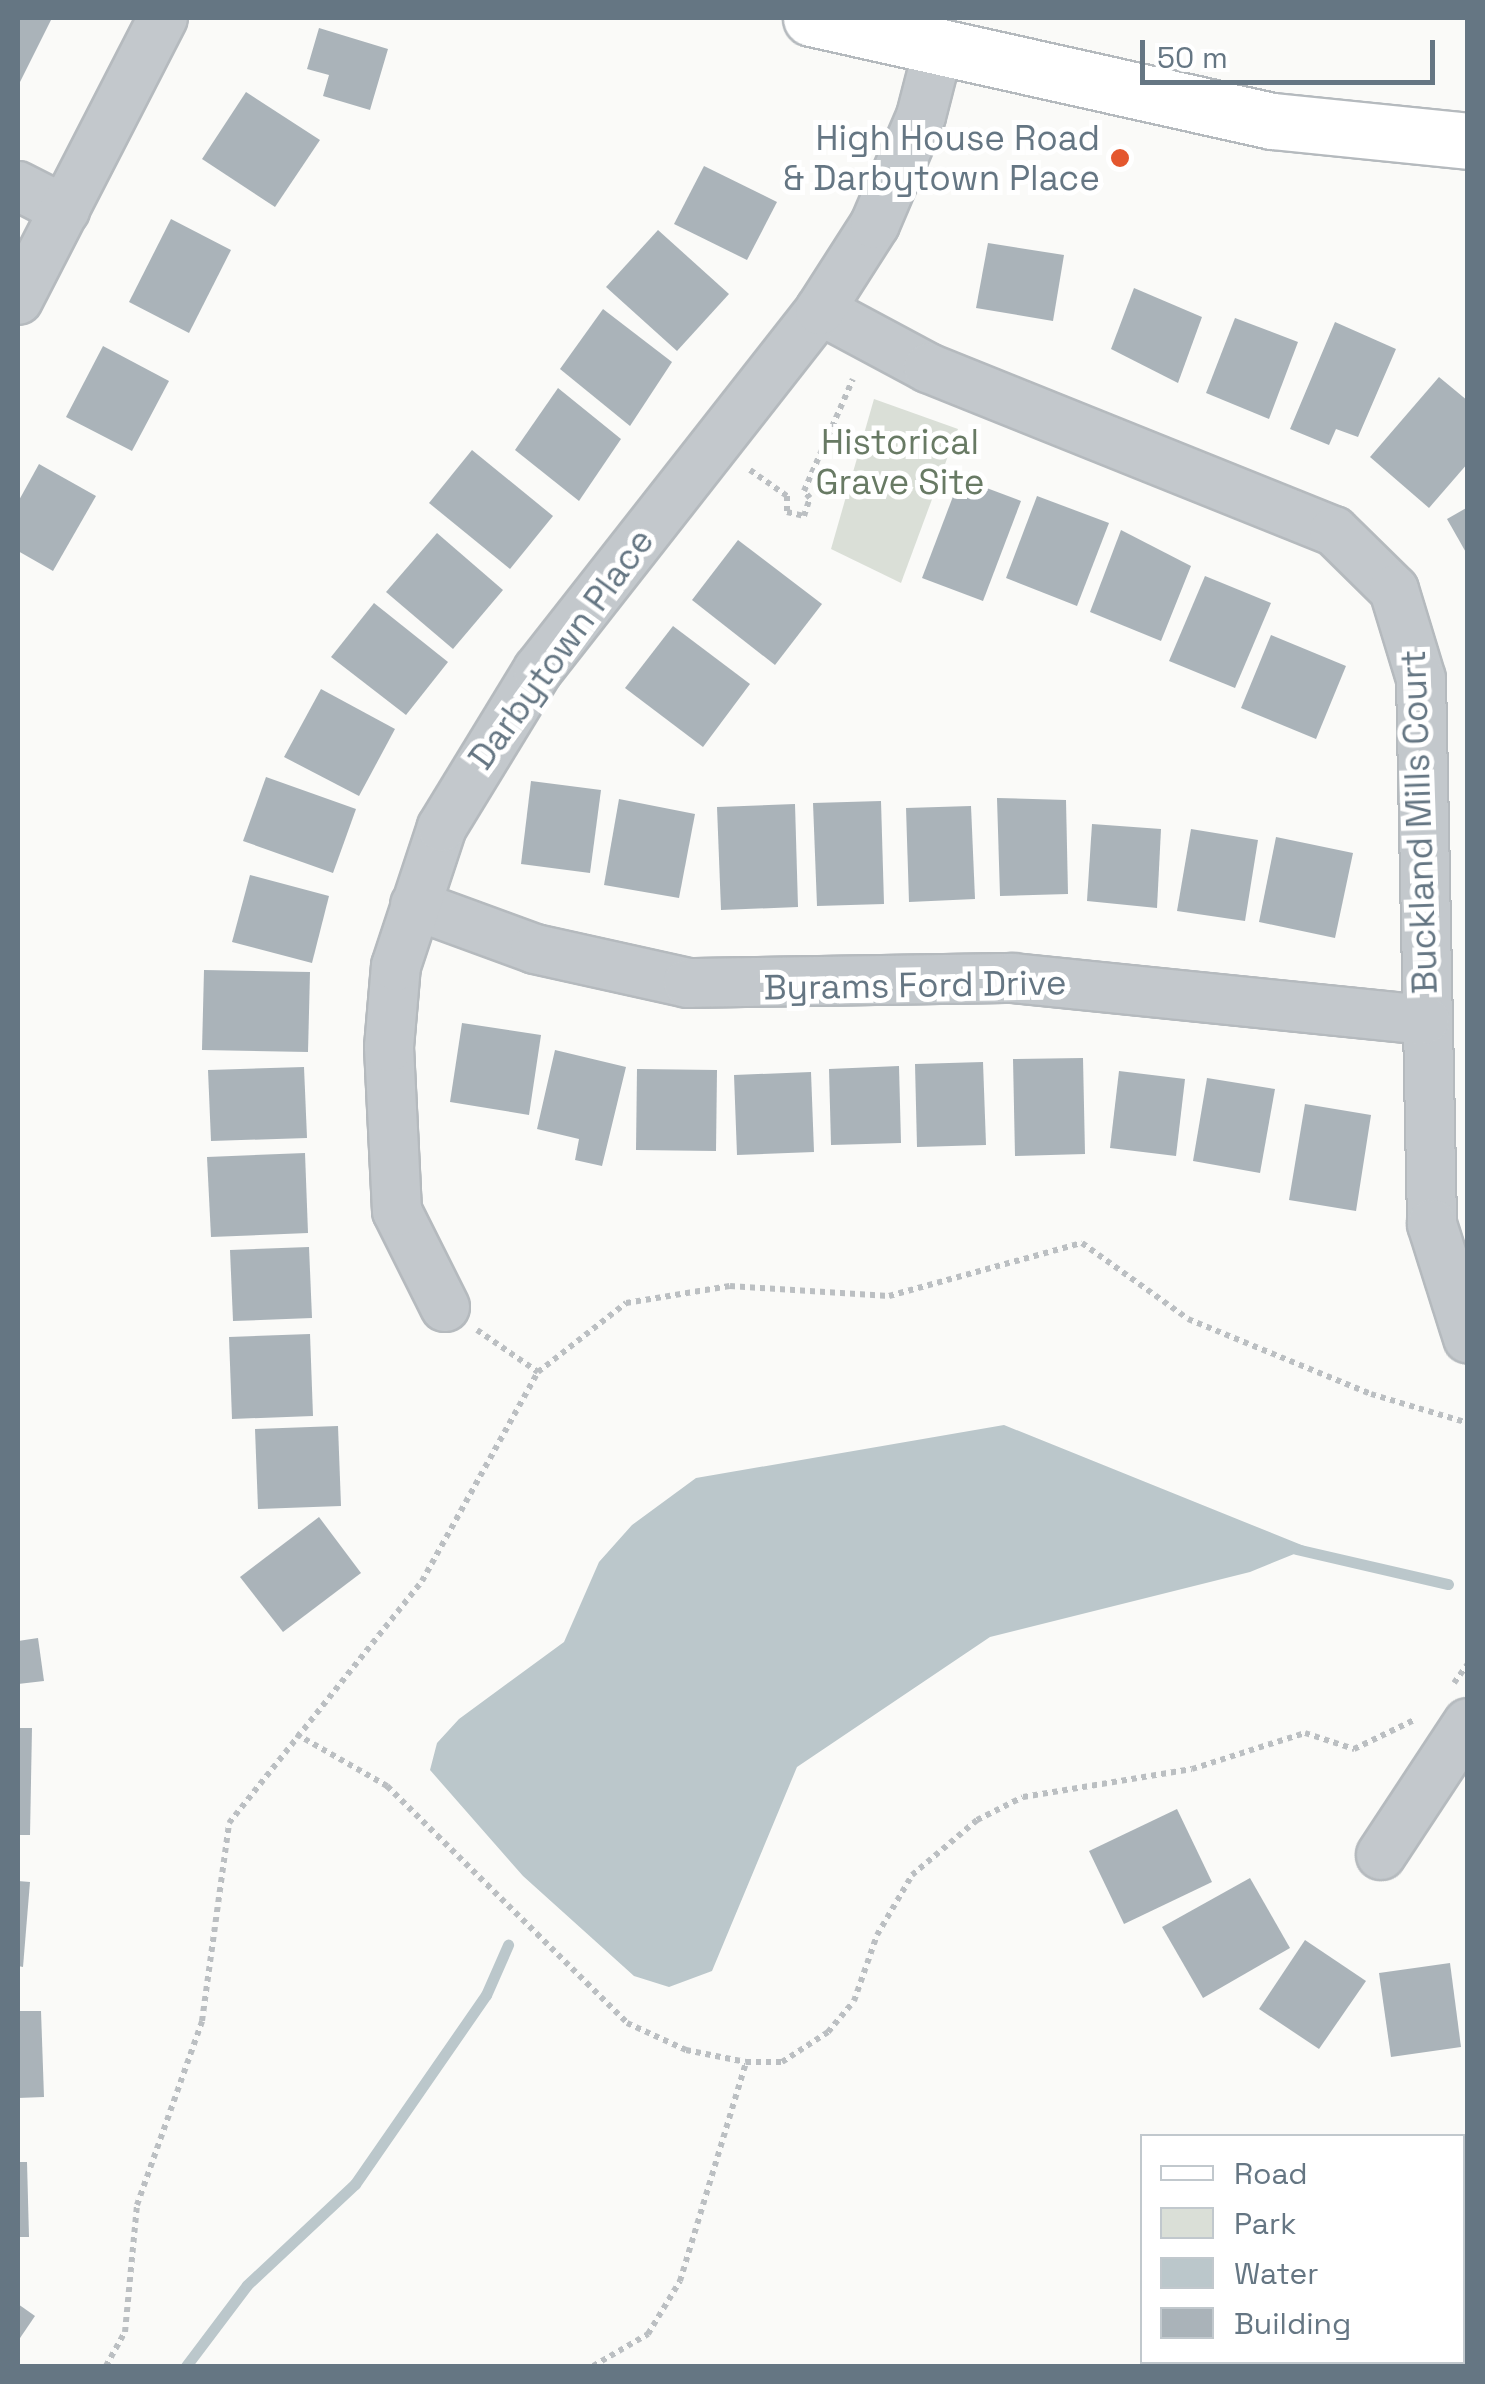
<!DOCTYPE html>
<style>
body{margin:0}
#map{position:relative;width:1485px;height:2384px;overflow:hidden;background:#fafaf8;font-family:"Space Grotesk",sans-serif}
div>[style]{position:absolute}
.green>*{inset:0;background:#dadfd7}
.water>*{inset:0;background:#bbc7cb}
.stream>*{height:11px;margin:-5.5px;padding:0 5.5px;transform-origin:5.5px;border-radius:5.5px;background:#bbc7cb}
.building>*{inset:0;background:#aab3b9}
.path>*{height:6px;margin-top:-3px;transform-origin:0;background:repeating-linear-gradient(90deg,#bbbfc2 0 5px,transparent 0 10px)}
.roads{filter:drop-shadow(2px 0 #b5babe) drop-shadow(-2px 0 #b5babe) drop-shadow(0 2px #b5babe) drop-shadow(0 -2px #b5babe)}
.minor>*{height:48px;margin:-24px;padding:0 24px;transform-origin:24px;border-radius:24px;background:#c3c8cc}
.major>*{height:55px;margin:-27.5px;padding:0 27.5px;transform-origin:27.5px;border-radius:27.5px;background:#fff}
.dots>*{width:28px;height:28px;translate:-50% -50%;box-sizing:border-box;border:5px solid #fff;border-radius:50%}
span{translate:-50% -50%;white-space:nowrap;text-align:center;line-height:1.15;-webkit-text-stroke:10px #fff;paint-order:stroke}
.poi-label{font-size:35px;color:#657683}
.right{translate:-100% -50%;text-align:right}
.park-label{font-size:35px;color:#687a64}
.street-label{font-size:35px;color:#657683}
.frame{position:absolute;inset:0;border:20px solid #657683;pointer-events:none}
.legend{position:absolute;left:1140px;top:2134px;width:325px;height:230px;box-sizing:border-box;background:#fff;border:2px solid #c1c8cd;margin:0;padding:12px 18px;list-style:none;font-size:30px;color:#657683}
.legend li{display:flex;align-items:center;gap:20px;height:50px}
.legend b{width:50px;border:2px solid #c1c8cd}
.scale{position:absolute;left:1140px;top:40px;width:295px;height:45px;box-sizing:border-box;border:5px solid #657683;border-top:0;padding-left:12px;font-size:30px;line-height:35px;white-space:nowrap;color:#657683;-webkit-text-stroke:8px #fff;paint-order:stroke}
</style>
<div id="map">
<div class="green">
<i style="clip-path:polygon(874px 399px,958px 429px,901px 583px,831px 549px)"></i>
</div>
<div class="water">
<i style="clip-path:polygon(1004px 1425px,1309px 1548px,1250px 1572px,990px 1637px,797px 1767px,712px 1971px,669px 1987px,634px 1976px,523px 1876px,430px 1770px,437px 1743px,459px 1719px,564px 1642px,599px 1562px,632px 1525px,696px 1478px)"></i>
</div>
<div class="stream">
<i style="left:1296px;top:1549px;width:156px;rotate:13deg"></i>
<i style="left:186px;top:2366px;width:101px;rotate:-53deg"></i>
<i style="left:247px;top:2285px;width:148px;rotate:-43.1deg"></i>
<i style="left:355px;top:2184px;width:230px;rotate:-55.3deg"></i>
<i style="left:486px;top:1995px;width:55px;rotate:-66.3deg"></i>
</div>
<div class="building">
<i style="clip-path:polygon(18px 18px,52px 18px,18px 86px)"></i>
<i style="clip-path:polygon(319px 28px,388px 49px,370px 110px,323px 96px,329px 75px,307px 69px)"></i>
<i style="clip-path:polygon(246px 92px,320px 140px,275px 207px,202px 159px)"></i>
<i style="clip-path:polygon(704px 166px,777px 202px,747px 260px,674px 224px)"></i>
<i style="clip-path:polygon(171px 219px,231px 250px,189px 333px,129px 302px)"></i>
<i style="clip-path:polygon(658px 230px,729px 294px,677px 351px,606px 287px)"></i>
<i style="clip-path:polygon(988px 243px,1064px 255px,1053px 321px,976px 308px)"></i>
<i style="clip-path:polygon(1134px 288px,1202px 317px,1178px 383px,1111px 349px)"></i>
<i style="clip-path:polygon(603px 309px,672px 362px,630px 426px,560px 369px)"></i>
<i style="clip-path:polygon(1235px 318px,1298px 342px,1269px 419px,1206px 393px)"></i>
<i style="clip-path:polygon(1335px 322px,1396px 349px,1358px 437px,1336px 429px,1329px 445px,1290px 429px)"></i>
<i style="clip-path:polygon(103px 346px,169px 381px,132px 451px,66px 417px)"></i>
<i style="clip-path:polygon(1439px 377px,1468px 401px,1468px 463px,1429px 508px,1370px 457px)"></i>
<i style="clip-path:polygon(558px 388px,621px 439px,579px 501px,515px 450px)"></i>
<i style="clip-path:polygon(472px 450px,553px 516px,510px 569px,429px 503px)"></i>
<i style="clip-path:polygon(39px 464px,96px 496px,53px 571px,18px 551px,18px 502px)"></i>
<i style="clip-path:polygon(960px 478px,1021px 501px,983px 601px,922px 578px)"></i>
<i style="clip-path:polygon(1037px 496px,1109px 523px,1077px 606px,1006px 578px)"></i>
<i style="clip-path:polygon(1468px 507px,1468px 556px,1447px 519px)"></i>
<i style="clip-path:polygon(1121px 530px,1191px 566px,1161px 641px,1090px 612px)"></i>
<i style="clip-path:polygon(437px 533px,503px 590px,453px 649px,386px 592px)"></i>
<i style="clip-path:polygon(738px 540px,822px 604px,775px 665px,692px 600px)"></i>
<i style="clip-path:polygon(1205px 576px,1271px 603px,1235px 688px,1169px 661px)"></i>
<i style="clip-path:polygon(374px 603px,448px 662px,406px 715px,331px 657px)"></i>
<i style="clip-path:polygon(673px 626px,750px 684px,703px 747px,625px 688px)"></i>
<i style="clip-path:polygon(1271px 635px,1346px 666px,1316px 739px,1241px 708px)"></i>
<i style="clip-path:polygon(321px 689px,395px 729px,359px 796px,284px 757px)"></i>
<i style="clip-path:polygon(266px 777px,356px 809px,333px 873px,243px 841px)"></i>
<i style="clip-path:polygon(531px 781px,601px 790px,590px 873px,521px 864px)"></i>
<i style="clip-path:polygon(997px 798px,1066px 800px,1068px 894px,1000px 896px)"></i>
<i style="clip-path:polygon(619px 799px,695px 814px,679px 898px,604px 885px)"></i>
<i style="clip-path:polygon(881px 801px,884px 904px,817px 906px,813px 803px)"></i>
<i style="clip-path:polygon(795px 804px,798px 907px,721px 910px,717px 807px)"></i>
<i style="clip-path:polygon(971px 806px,975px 899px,909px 902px,906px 808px)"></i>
<i style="clip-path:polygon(1092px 824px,1161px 829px,1157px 908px,1087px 901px)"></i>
<i style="clip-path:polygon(1191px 829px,1258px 840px,1245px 921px,1177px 911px)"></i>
<i style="clip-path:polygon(1276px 837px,1353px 853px,1335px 938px,1259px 922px)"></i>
<i style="clip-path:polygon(250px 875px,329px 896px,312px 963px,232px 942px)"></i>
<i style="clip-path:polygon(204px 970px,310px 972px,308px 1052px,202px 1050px)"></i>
<i style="clip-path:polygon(462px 1023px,541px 1035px,529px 1115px,450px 1102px)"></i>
<i style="clip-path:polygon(555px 1050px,626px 1067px,602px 1166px,575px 1160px,579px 1139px,537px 1129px)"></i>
<i style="clip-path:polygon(1083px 1058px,1085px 1154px,1015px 1156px,1013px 1059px)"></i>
<i style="clip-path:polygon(983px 1062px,986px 1145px,917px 1147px,915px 1064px)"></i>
<i style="clip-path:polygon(899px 1066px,901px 1143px,831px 1145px,829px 1069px)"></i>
<i style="clip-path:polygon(304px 1067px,307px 1138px,211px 1141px,208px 1070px)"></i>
<i style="clip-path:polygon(637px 1069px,717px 1070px,716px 1151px,636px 1150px)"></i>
<i style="clip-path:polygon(1119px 1071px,1185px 1079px,1176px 1156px,1110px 1148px)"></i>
<i style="clip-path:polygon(811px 1072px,814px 1152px,737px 1155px,734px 1075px)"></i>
<i style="clip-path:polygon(1207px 1078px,1275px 1089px,1260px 1173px,1193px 1161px)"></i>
<i style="clip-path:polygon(1305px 1104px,1371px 1115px,1356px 1211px,1289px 1200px)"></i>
<i style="clip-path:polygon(305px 1153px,308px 1233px,211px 1237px,207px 1157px)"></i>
<i style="clip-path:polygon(309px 1247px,312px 1318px,233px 1321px,230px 1250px)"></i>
<i style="clip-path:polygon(310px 1334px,313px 1416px,232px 1419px,229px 1337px)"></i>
<i style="clip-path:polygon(338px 1426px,341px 1506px,258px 1509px,255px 1429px)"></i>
<i style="clip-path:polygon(319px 1517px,361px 1573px,283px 1632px,240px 1577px)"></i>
<i style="clip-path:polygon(38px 1638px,44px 1681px,18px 1684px,18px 1641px)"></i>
<i style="clip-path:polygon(18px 1728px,32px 1728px,30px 1835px,18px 1835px)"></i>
<i style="clip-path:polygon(1177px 1809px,1212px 1882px,1124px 1924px,1089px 1851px)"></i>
<i style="clip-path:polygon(1250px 1878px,1290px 1948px,1203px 1998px,1162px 1927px)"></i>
<i style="clip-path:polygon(18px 1881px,30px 1882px,23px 1967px,18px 1966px)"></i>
<i style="clip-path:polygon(1305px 1940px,1366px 1981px,1319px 2049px,1259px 2009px)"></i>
<i style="clip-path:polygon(1450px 1963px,1461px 2047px,1391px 2057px,1379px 1973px)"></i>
<i style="clip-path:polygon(18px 2011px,41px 2011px,44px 2097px,18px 2098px)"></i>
<i style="clip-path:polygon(18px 2162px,27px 2162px,29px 2237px,18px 2237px)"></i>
<i style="clip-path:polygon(18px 2304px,35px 2316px,18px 2341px)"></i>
</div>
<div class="path">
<i style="left:750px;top:470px;width:45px;rotate:35.1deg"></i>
<i style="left:787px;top:496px;width:16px;rotate:90deg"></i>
<i style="left:787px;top:512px;width:17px;rotate:13deg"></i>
<i style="left:804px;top:516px;width:19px;rotate:-72deg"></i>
<i style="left:810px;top:498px;width:9px;rotate:-131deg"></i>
<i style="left:804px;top:491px;width:122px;rotate:-66.4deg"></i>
<i style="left:477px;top:1330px;width:74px;rotate:34.5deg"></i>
<i style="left:1454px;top:1683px;width:24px;rotate:-54deg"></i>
<i style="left:296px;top:1734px;width:105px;rotate:29.7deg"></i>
<i style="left:387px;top:1786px;width:337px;rotate:44.6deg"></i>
<i style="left:627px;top:2023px;width:65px;rotate:24.6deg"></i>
<i style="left:686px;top:2050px;width:61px;rotate:11.3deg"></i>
<i style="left:746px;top:2062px;width:36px"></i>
<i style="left:782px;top:2062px;width:55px;rotate:-33.1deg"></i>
<i style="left:828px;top:2032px;width:40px;rotate:-50deg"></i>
<i style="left:854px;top:2001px;width:70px;rotate:-70.8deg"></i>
<i style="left:877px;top:1935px;width:69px;rotate:-59.7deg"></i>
<i style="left:912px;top:1875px;width:85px;rotate:-40.2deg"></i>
<i style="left:977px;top:1820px;width:51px;rotate:-26.6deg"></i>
<i style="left:1023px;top:1797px;width:171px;rotate:-9.4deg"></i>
<i style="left:1192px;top:1769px;width:119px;rotate:-17.7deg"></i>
<i style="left:1305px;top:1733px;width:52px;rotate:18.1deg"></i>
<i style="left:1354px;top:1749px;width:69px;rotate:-25.8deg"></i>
<i style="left:106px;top:2366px;width:39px;rotate:-61deg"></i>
<i style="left:125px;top:2332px;width:128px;rotate:-84.6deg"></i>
<i style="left:137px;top:2205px;width:195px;rotate:-70.5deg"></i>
<i style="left:202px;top:2021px;width:200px;rotate:-82.2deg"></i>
<i style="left:229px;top:1823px;width:310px;rotate:-51.4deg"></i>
<i style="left:422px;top:1581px;width:239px;rotate:-61deg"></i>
<i style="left:538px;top:1372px;width:112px;rotate:-38.1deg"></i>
<i style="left:626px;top:1303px;width:105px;rotate:-9.3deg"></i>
<i style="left:730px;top:1286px;width:159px;rotate:3.6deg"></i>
<i style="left:889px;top:1296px;width:200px;rotate:-15.4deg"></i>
<i style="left:1082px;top:1243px;width:130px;rotate:35.6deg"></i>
<i style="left:1188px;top:1319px;width:198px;rotate:22.3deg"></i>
<i style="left:1371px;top:1394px;width:101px;rotate:16.6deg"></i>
<i style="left:593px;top:2366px;width:64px;rotate:-30.2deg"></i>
<i style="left:648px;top:2334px;width:62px;rotate:-58.9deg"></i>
<i style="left:680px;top:2281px;width:229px;rotate:-73.2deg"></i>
</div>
<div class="roads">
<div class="minor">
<i style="left:18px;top:186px;width:53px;rotate:27.1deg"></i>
<i style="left:18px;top:300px;width:317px;rotate:-62.8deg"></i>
<i style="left:820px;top:310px;width:123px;rotate:28.2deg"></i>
<i style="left:928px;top:368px;width:437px;rotate:21.9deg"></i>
<i style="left:1334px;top:531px;width:84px;rotate:44.5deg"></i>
<i style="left:1394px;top:590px;width:93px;rotate:73.1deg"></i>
<i style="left:1421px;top:679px;width:545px;rotate:88.84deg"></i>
<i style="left:1432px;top:1224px;width:120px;rotate:72.5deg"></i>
<i style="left:415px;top:905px;width:128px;rotate:20.1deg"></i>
<i style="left:535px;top:949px;width:157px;rotate:12.5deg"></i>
<i style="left:688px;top:983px;width:325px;rotate:-0.9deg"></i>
<i style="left:1013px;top:978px;width:414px;rotate:5.8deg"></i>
<i style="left:445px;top:1307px;width:107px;rotate:-116.6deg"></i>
<i style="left:397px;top:1211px;width:164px;rotate:-92.8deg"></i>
<i style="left:389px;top:1047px;width:81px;rotate:-85.1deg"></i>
<i style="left:396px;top:966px;width:146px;rotate:-71.7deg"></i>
<i style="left:442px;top:827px;width:184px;rotate:-58.6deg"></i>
<i style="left:538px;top:670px;width:457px;rotate:-51.9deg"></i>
<i style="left:820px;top:310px;width:102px;rotate:-57.4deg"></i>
<i style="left:875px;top:224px;width:117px;rotate:-66.9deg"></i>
<i style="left:921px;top:116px;width:68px;rotate:-75.6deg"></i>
<i style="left:1381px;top:1855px;width:158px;rotate:-56.6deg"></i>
</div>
<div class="major">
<i style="left:811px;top:18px;width:472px;rotate:12.6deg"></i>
<i style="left:1272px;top:121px;width:197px;rotate:5.8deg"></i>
</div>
</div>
<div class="dots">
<i style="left:1120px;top:158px;background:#e4572e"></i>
</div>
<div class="poi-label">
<span class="right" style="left:1100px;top:158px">High House Road<br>&amp; Darbytown Place</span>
</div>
<div class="park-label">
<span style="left:900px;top:462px">Historical<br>Grave Site</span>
</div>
<div class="street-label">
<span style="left:561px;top:649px;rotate:-54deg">Darbytown Place</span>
<span style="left:1419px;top:822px;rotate:-92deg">Buckland Mills Court</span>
<span style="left:915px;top:985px;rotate:-1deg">Byrams Ford Drive</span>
</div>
<div class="frame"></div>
<ul class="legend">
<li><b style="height:12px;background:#fff"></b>Road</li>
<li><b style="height:28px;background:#dadfd7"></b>Park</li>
<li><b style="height:28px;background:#bbc7cb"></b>Water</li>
<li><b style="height:28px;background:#aab3b9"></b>Building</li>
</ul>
<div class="scale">50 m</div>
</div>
